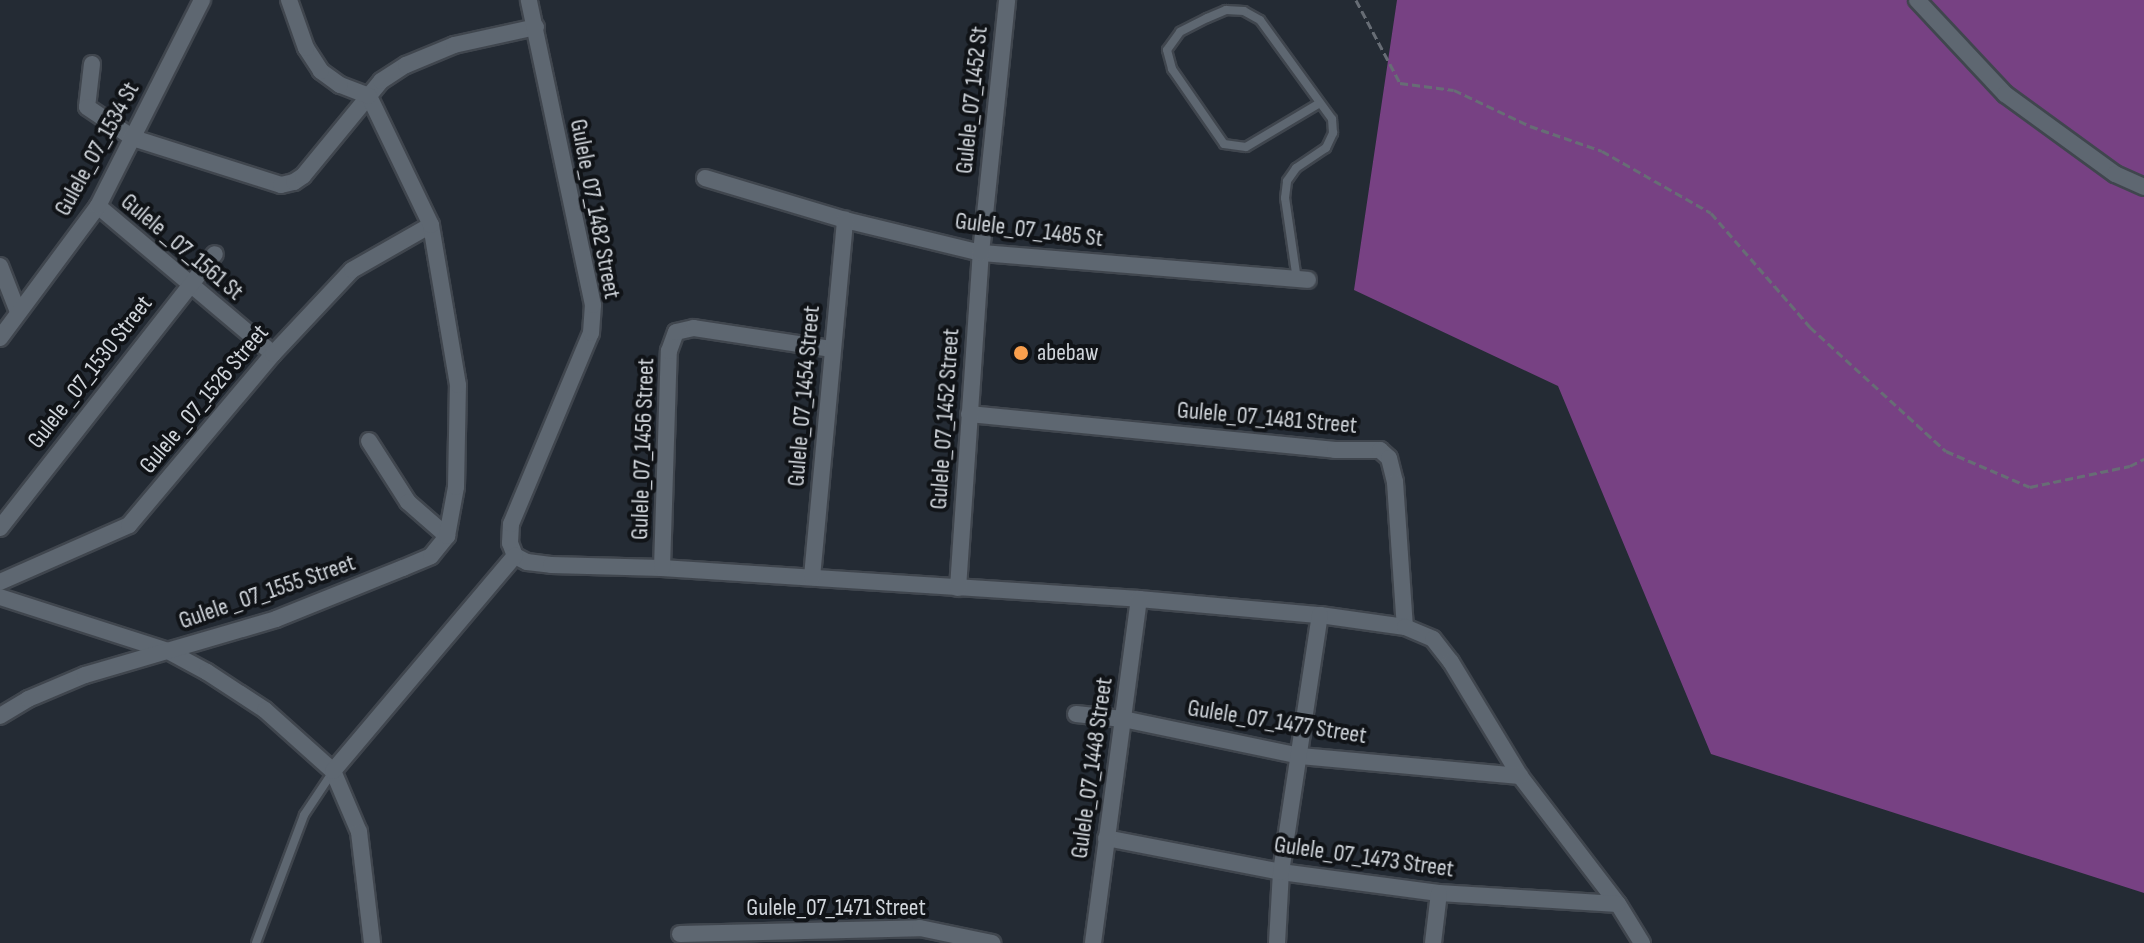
<!DOCTYPE html>
<style>
body{margin:0}
#map{position:relative;width:2144px;height:943px;overflow:hidden;background:#242b34;font-family:"Sofia Sans Condensed",sans-serif}
div>[style]{position:absolute}
.forest>*{inset:0;background:#774183}
.path>*{height:3px;margin-top:-1.5px;transform-origin:0;background:repeating-linear-gradient(90deg,#676d75 0 8px,transparent 0 12px)}
.roads{filter:drop-shadow(2px 0 #40464e) drop-shadow(-2px 0 #40464e) drop-shadow(0 2px #40464e) drop-shadow(0 -2px #40464e)}
.service>*{height:8px;margin:-4px;padding:0 4px;transform-origin:4px;border-radius:4px;background:#5e6771}
.minor>*{height:16px;margin:-8px;padding:0 8px;transform-origin:8px;border-radius:8px;background:#5e6771}
.dots>*{width:22px;height:22px;translate:-50% -50%;box-sizing:border-box;border:4px solid #101317;border-radius:50%}
span{translate:-50% -50%;white-space:nowrap;text-align:center;line-height:1.15;-webkit-text-stroke:8px #101317;paint-order:stroke}
.street-label{font-size:24px;color:#d0d5db}
.poi-label{font-size:24px;color:#d0d5db}
.left{translate:0 -50%;text-align:left}
</style>
<div id="map">
<div class="forest">
<i style="clip-path:polygon(1397px 0,2144px 0,2144px 893px,1711px 754px,1558px 386px,1354px 290px)"></i>
</div>
<div class="path">
<i style="left:1356px;top:0;width:94px;rotate:62.1deg"></i>
<i style="left:1400px;top:83px;width:54px;rotate:7.4deg"></i>
<i style="left:1454px;top:90px;width:84px;rotate:25.3deg"></i>
<i style="left:1530px;top:126px;width:76px;rotate:19.1deg"></i>
<i style="left:1602px;top:151px;width:125px;rotate:29.6deg"></i>
<i style="left:1711px;top:213px;width:151px;rotate:49deg"></i>
<i style="left:1810px;top:327px;width:184px;rotate:42.4deg"></i>
<i style="left:1946px;top:451px;width:91px;rotate:23.2deg"></i>
<i style="left:2030px;top:487px;width:102px;rotate:-11.9deg"></i>
<i style="left:2130px;top:466px;width:16px;rotate:-27deg"></i>
</div>
<div class="roads">
<div class="service">
<i style="left:1297px;top:280px;width:83px;rotate:-98.3deg"></i>
<i style="left:1285px;top:198px;width:17px;rotate:-83deg"></i>
<i style="left:1287px;top:181px;width:16px;rotate:-55deg"></i>
<i style="left:1296px;top:168px;width:36px;rotate:-34deg"></i>
<i style="left:1326px;top:148px;width:17px;rotate:-65deg"></i>
<i style="left:1333px;top:133px;width:14px;rotate:-94deg"></i>
<i style="left:1332px;top:119px;width:122px;rotate:-126deg"></i>
<i style="left:1260px;top:20px;width:18px;rotate:-151deg"></i>
<i style="left:1244px;top:11px;width:18px;rotate:-177deg"></i>
<i style="left:1226px;top:10px;width:21px;rotate:157deg"></i>
<i style="left:1207px;top:18px;width:30px;rotate:153deg"></i>
<i style="left:1180px;top:32px;width:22px;rotate:126deg"></i>
<i style="left:1167px;top:50px;width:20px;rotate:75deg"></i>
<i style="left:1172px;top:69px;width:91px;rotate:55.3deg"></i>
<i style="left:1224px;top:144px;width:22px;rotate:8deg"></i>
<i style="left:1246px;top:147px;width:84px;rotate:-30.8deg"></i>
<i style="left:256px;top:943px;width:137px;rotate:-69.4deg"></i>
<i style="left:304px;top:815px;width:50px;rotate:-56.3deg"></i>
</div>
<div class="minor">
<i style="left:1917px;top:0;width:129px;rotate:46.9deg"></i>
<i style="left:2005px;top:94px;width:136px;rotate:36deg"></i>
<i style="left:2115px;top:174px;width:32px;rotate:24deg"></i>
<i style="left:92px;top:64px;width:43px;rotate:96.6deg"></i>
<i style="left:87px;top:107px;width:55px;rotate:34deg"></i>
<i style="left:133px;top:138px;width:155px;rotate:17.6deg"></i>
<i style="left:281px;top:185px;width:13px;rotate:-13deg"></i>
<i style="left:294px;top:182px;width:11px;rotate:-34deg"></i>
<i style="left:303px;top:176px;width:123px;rotate:-50.6deg"></i>
<i style="left:381px;top:81px;width:30px;rotate:-33deg"></i>
<i style="left:406px;top:65px;width:52px;rotate:-22.6deg"></i>
<i style="left:454px;top:45px;width:84px;rotate:-12.4deg"></i>
<i style="left:705px;top:178px;width:146px;rotate:16.7deg"></i>
<i style="left:845px;top:220px;width:140px;rotate:13.6deg"></i>
<i style="left:981px;top:253px;width:328px;rotate:4.7deg"></i>
<i style="left:98px;top:206px;width:229px;rotate:40.2deg"></i>
<i style="left:0;top:266px;width:49px;rotate:68.6deg"></i>
<i style="left:0;top:338px;width:164px;rotate:-53.4deg"></i>
<i style="left:98px;top:206px;width:231px;rotate:-63.2deg"></i>
<i style="left:969px;top:414px;width:368px;rotate:5.6deg"></i>
<i style="left:1335px;top:450px;width:45px"></i>
<i style="left:1380px;top:450px;width:12px;rotate:42deg"></i>
<i style="left:1389px;top:458px;width:25px;rotate:76deg"></i>
<i style="left:1395px;top:482px;width:145px;rotate:86.1deg"></i>
<i style="left:369px;top:441px;width:72px;rotate:57.4deg"></i>
<i style="left:408px;top:502px;width:52px;rotate:41.1deg"></i>
<i style="left:0;top:528px;width:348px;rotate:-51.9deg"></i>
<i style="left:515px;top:556px;width:13px;rotate:27deg"></i>
<i style="left:527px;top:562px;width:24px;rotate:7deg"></i>
<i style="left:551px;top:565px;width:111px;rotate:1.5deg"></i>
<i style="left:662px;top:568px;width:478px;rotate:3.7deg"></i>
<i style="left:1139px;top:599px;width:182px;rotate:5.1deg"></i>
<i style="left:1320px;top:615px;width:86px;rotate:8deg"></i>
<i style="left:1405px;top:627px;width:30px;rotate:23deg"></i>
<i style="left:1433px;top:639px;width:29px;rotate:52deg"></i>
<i style="left:1451px;top:662px;width:133px;rotate:58.8deg"></i>
<i style="left:1520px;top:776px;width:161px;rotate:52.6deg"></i>
<i style="left:1618px;top:904px;width:46px;rotate:58.4deg"></i>
<i style="left:515px;top:556px;width:14px;rotate:-111deg"></i>
<i style="left:510px;top:543px;width:19px;rotate:-87deg"></i>
<i style="left:511px;top:524px;width:207px;rotate:-67.3deg"></i>
<i style="left:591px;top:333px;width:28px;rotate:-86deg"></i>
<i style="left:593px;top:305px;width:312px;rotate:-101.9deg"></i>
<i style="left:662px;top:568px;width:217px;rotate:-88.2deg"></i>
<i style="left:669px;top:351px;width:20px;rotate:-70deg"></i>
<i style="left:676px;top:332px;width:18px;rotate:-13deg"></i>
<i style="left:694px;top:328px;width:140px;rotate:8.7deg"></i>
<i style="left:812px;top:577px;width:359px;rotate:-84.7deg"></i>
<i style="left:0;top:582px;width:141px;rotate:-23.8deg"></i>
<i style="left:129px;top:525px;width:224px;rotate:-49.9deg"></i>
<i style="left:273px;top:354px;width:115px;rotate:-46.8deg"></i>
<i style="left:352px;top:270px;width:91px;rotate:-29.7deg"></i>
<i style="left:958px;top:588px;width:336px;rotate:-86.1deg"></i>
<i style="left:981px;top:253px;width:254px;rotate:-84.1deg"></i>
<i style="left:0;top:597px;width:176px;rotate:17.8deg"></i>
<i style="left:168px;top:651px;width:44px;rotate:28.3deg"></i>
<i style="left:207px;top:672px;width:69px;rotate:33.2deg"></i>
<i style="left:265px;top:710px;width:91px;rotate:41.9deg"></i>
<i style="left:333px;top:771px;width:66px;rotate:66.9deg"></i>
<i style="left:359px;top:832px;width:112px;rotate:83.3deg"></i>
<i style="left:1076px;top:714px;width:47px;rotate:6.1deg"></i>
<i style="left:1123px;top:719px;width:181px;rotate:11.8deg"></i>
<i style="left:1300px;top:756px;width:221px;rotate:5.2deg"></i>
<i style="left:0;top:716px;width:33px;rotate:-31deg"></i>
<i style="left:28px;top:699px;width:62px;rotate:-22.8deg"></i>
<i style="left:85px;top:675px;width:199px;rotate:-16.3deg"></i>
<i style="left:276px;top:619px;width:137px;rotate:-21.9deg"></i>
<i style="left:403px;top:568px;width:30px;rotate:-23deg"></i>
<i style="left:431px;top:556px;width:26px;rotate:-51deg"></i>
<i style="left:447px;top:536px;width:50px;rotate:-79.6deg"></i>
<i style="left:456px;top:487px;width:102px;rotate:-88.9deg"></i>
<i style="left:458px;top:385px;width:162px;rotate:-99.6deg"></i>
<i style="left:431px;top:225px;width:143px;rotate:-115.7deg"></i>
<i style="left:369px;top:96px;width:31px;rotate:-159deg"></i>
<i style="left:340px;top:85px;width:24px;rotate:-144deg"></i>
<i style="left:321px;top:71px;width:27px;rotate:-123deg"></i>
<i style="left:306px;top:48px;width:51px;rotate:-109.5deg"></i>
<i style="left:333px;top:771px;width:282px;rotate:-49.8deg"></i>
<i style="left:1106px;top:838px;width:178px;rotate:11deg"></i>
<i style="left:1281px;top:872px;width:159px;rotate:7.6deg"></i>
<i style="left:1439px;top:893px;width:179px;rotate:3.5deg"></i>
<i style="left:680px;top:934px;width:240px;rotate:-1.4deg"></i>
<i style="left:920px;top:928px;width:74px;rotate:11.8deg"></i>
<i style="left:1093px;top:943px;width:347px;rotate:-82.4deg"></i>
<i style="left:1277px;top:943px;width:71px;rotate:-86.8deg"></i>
<i style="left:1281px;top:872px;width:260px;rotate:-81.4deg"></i>
<i style="left:1433px;top:943px;width:50px;rotate:-83.2deg"></i>
</div>
</div>
<div class="dots">
<i style="left:1021px;top:353px;background:#f99f4d"></i>
</div>
<div class="street-label">
<span style="left:972px;top:100px;rotate:-84deg">Gulele_07_1452 St</span>
<span style="left:97px;top:149px;rotate:-61deg">Gulele_07_1534 St</span>
<span style="left:595px;top:209px;rotate:79deg">Gulele_07_1482 Street</span>
<span style="left:1029px;top:230px;rotate:7deg">Gulele_07_1485 St</span>
<span style="left:182px;top:247px;rotate:40deg">Gulele _07_1561 St</span>
<span style="left:90px;top:372px;rotate:-52deg">Gulele _07_1530 Street</span>
<span style="left:804px;top:396px;rotate:-85deg">Gulele_07_1454 Street</span>
<span style="left:204px;top:399px;rotate:-50deg">Gulele _07_1526 Street</span>
<span style="left:1267px;top:418px;rotate:5deg">Gulele_07_1481 Street</span>
<span style="left:945px;top:419px;rotate:-86deg">Gulele_07_1452 Street</span>
<span style="left:643px;top:449px;rotate:-88deg">Gulele_07_1456 Street</span>
<span style="left:267px;top:592px;rotate:-19deg">Gulele _07_1555 Street</span>
<span style="left:1277px;top:722px;rotate:9deg">Gulele_07_1477 Street</span>
<span style="left:1092px;top:768px;rotate:-82deg">Gulele_07_1448 Street</span>
<span style="left:1364px;top:857px;rotate:8deg">Gulele_07_1473 Street</span>
<span style="left:836px;top:908px">Gulele_07_1471 Street</span>
</div>
<div class="poi-label">
<span class="left" style="left:1037px;top:353px">abebaw</span>
</div>
</div>
